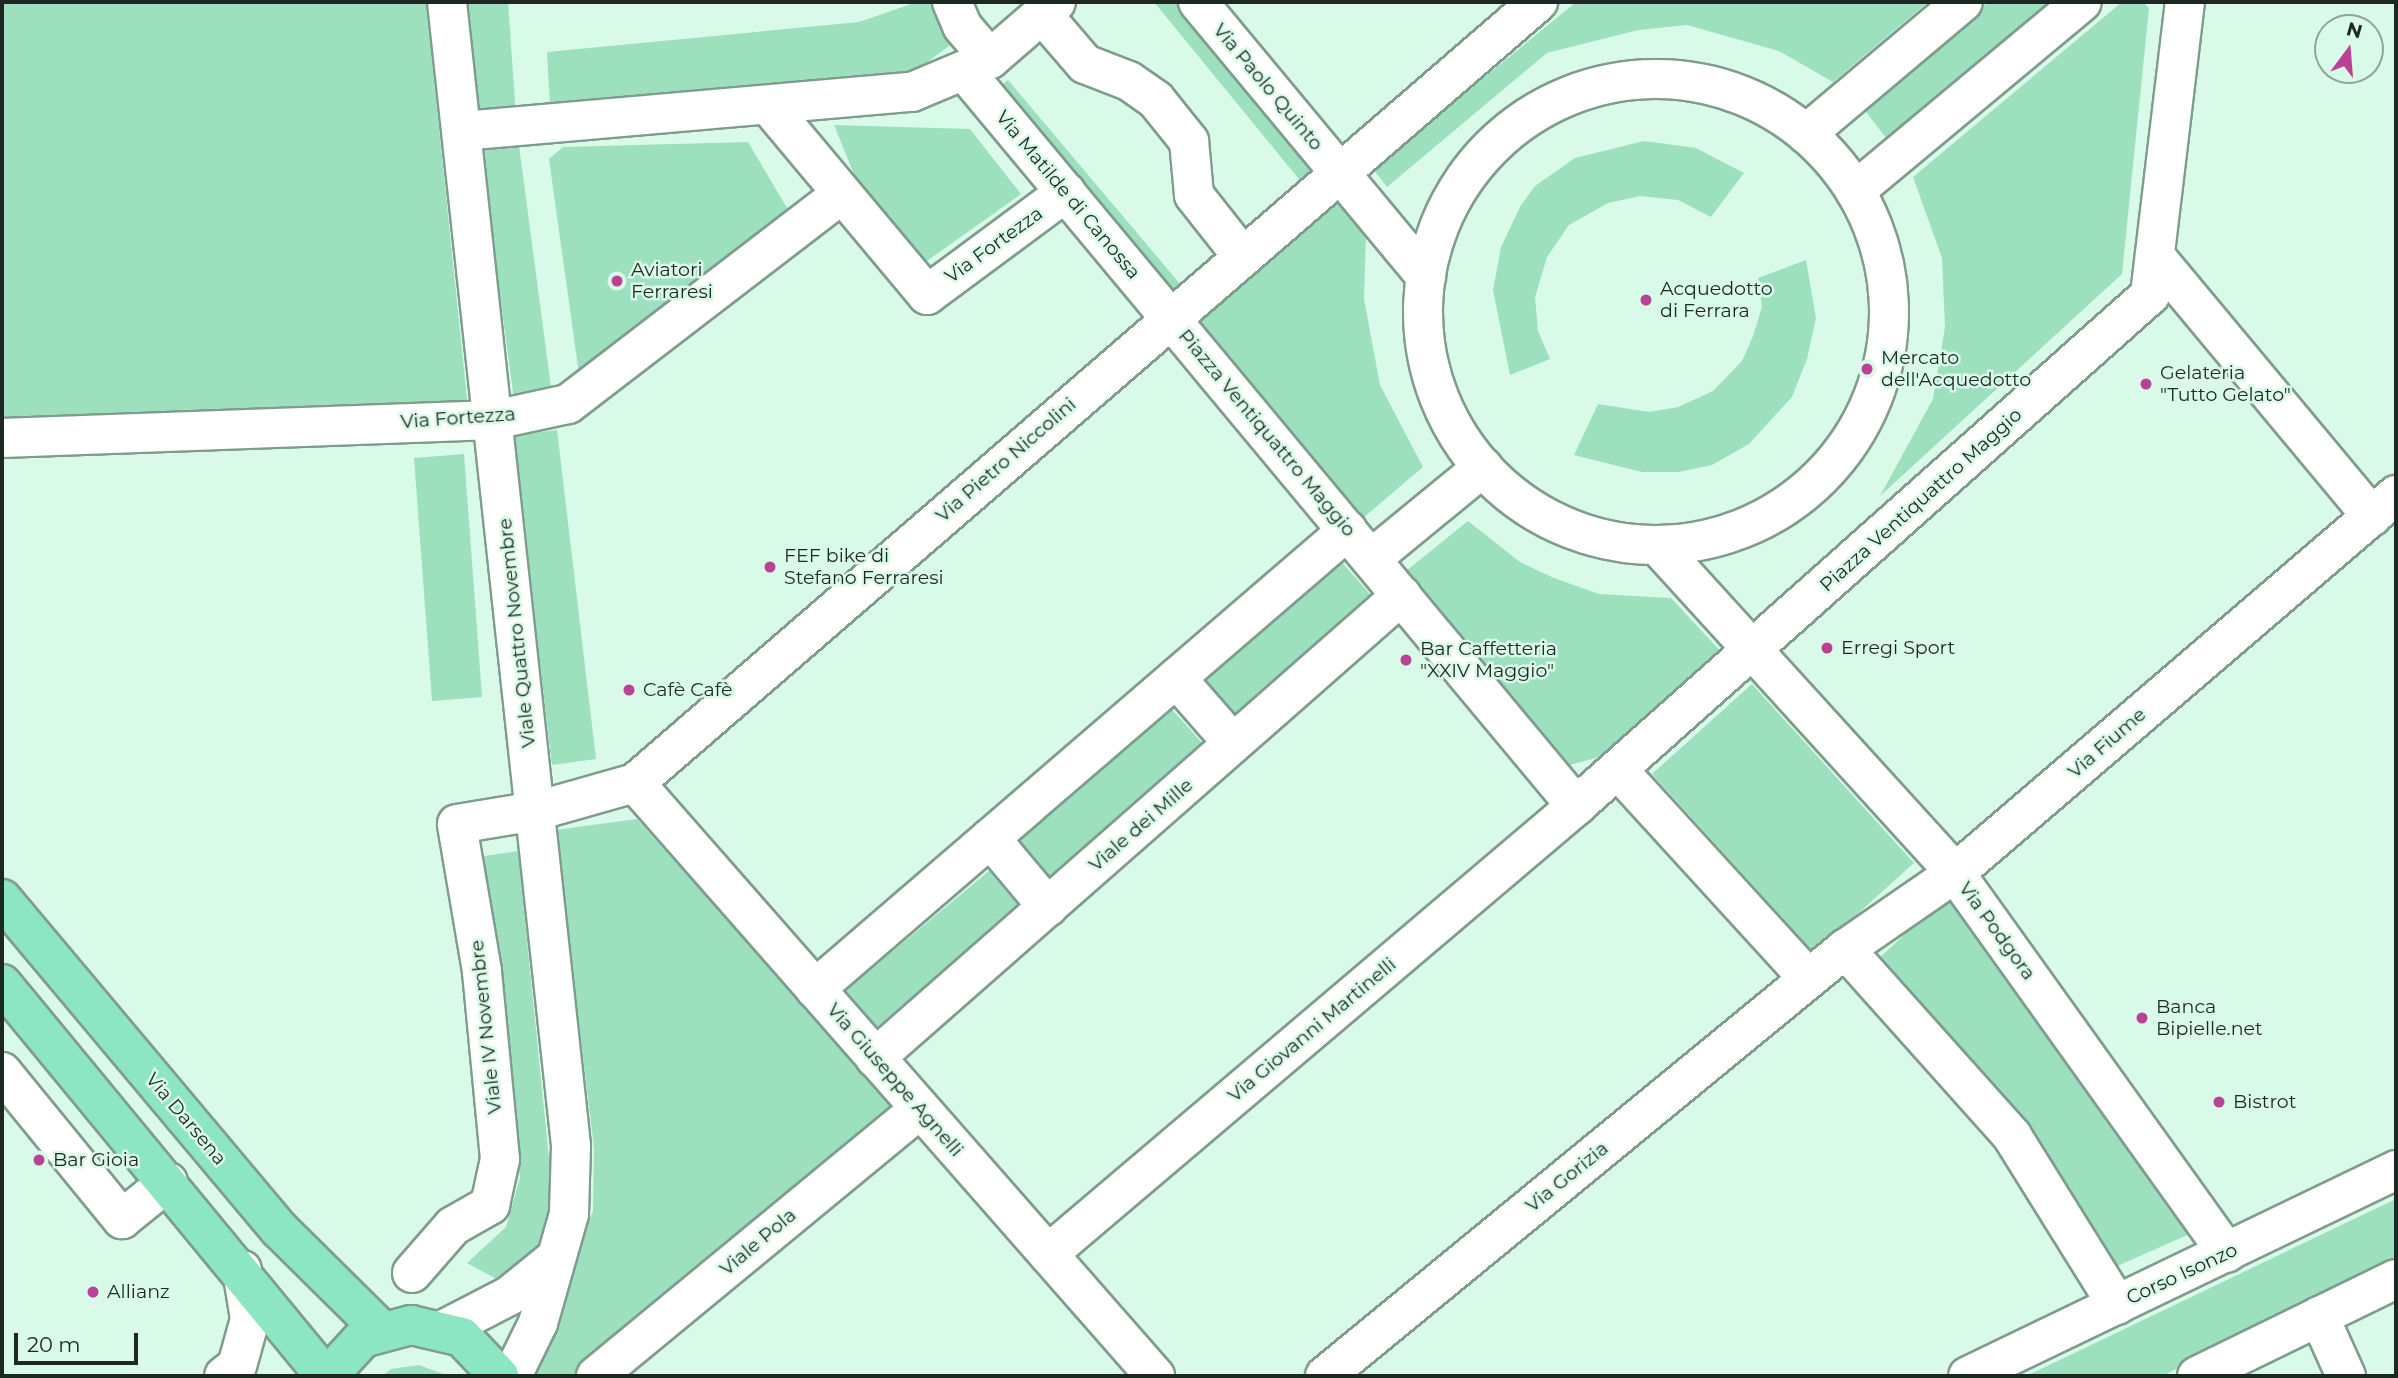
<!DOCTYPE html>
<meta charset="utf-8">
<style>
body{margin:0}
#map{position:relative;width:2398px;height:1378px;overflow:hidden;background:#dafae9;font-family:Montserrat,sans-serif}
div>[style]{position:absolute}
.green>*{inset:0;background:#9ce0be}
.roads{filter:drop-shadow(2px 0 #7f9c8d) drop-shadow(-2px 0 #7f9c8d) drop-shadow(0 2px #7f9c8d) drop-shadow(0 -2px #7f9c8d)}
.minor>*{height:38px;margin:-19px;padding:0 19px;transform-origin:19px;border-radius:19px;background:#fff}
.minor>.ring{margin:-19px;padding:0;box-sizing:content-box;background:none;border:38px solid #fff;border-radius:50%}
.major>*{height:38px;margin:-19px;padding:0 19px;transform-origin:19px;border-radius:19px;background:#8de6c3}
.dots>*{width:19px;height:19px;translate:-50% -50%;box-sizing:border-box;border:4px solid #dafae9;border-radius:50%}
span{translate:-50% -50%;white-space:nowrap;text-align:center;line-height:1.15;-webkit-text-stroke:5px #dafae9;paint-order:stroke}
.street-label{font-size:19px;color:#1d2822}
.poi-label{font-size:19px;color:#1d2822}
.left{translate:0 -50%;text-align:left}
.frame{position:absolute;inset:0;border:4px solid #1d2822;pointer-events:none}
.north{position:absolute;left:2314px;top:14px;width:70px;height:70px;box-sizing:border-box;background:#dafae9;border:2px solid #8ea699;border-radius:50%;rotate:16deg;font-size:19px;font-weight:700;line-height:28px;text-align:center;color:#1d2822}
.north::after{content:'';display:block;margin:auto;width:24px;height:32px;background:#ba4194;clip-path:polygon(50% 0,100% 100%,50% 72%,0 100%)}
.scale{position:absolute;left:14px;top:1333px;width:124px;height:32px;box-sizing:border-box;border:4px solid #1d2822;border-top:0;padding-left:9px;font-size:21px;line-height:24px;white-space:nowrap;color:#1d2822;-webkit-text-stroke:5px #dafae9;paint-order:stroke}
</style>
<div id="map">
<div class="green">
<i style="clip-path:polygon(2px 2px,426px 2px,468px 408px,2px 421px)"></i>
<i style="clip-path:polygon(461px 2px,508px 2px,516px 116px,476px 118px)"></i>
<i style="clip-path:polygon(917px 2px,940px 2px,961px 37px,925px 64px,868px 85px,550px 107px,547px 52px,859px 22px)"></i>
<i style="clip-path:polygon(1154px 2px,1182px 2px,1320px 168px,1303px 184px)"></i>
<i style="clip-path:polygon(1576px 2px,1928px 2px,1833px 82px,1779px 51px,1687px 25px,1638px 30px,1547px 53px,1387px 187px,1373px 169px)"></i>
<i style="clip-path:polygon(1988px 2px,2068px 2px,1893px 147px,1863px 108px)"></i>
<i style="clip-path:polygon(2122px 2px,2143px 2px,2149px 8px,2122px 274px,1880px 496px,1933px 399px,1945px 327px,1942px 258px,1913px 177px)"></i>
<i style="clip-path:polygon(1008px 80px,1181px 285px,1164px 301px,993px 92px)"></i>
<i style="clip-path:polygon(834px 125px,970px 129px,1021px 194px,924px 263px,856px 179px)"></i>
<i style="clip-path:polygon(518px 138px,552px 395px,514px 400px,480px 144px)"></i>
<i style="clip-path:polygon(1644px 141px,1696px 148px,1744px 173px,1711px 217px,1678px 200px,1640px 196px,1608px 203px,1569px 225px,1547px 257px,1535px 297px,1538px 331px,1550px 359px,1510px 375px,1493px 290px,1501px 247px,1520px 207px,1535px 186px,1575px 158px)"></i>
<i style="clip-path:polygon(748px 142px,790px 213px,579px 374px,549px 159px,563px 147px)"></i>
<i style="clip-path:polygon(1338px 198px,1366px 234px,1364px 299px,1380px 385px,1423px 467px,1363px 518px,1197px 317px)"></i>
<i style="clip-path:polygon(1806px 260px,1816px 318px,1807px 359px,1792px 397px,1749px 444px,1712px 465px,1679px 472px,1642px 472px,1574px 455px,1598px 404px,1649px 412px,1678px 407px,1713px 391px,1742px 361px,1753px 336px,1762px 307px,1758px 278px)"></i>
<i style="clip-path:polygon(557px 430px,596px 759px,552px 765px,513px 435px)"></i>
<i style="clip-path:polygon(464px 454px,482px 697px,432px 701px,414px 458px)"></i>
<i style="clip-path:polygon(1468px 521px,1520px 562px,1554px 578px,1599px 594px,1671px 598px,1725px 656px,1611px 754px,1566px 766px,1406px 571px)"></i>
<i style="clip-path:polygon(1340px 560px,1375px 600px,1235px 719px,1201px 679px)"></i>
<i style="clip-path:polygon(1752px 684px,1914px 863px,1814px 953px,1652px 774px)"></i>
<i style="clip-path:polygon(1169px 706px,1203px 744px,1048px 884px,1014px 846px)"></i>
<i style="clip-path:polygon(637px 819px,904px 1117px,590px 1376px,523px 1376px,593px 1211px,594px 1147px,555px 830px)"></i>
<i style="clip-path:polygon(518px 851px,554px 1208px,543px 1242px,502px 1282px,467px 1263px,506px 1227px,520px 1178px,496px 947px,471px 858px)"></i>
<i style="clip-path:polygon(989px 871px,1022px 910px,873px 1033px,840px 995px)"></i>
<i style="clip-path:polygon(1947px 895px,2194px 1232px,2113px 1268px,1876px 961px)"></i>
<i style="clip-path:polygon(2396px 1199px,2396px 1262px,2162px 1376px,2026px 1376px)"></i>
<i style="clip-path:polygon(419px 1365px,449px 1376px,382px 1376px,391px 1369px)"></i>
</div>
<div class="roads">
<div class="minor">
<i style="left:447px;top:2px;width:1151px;rotate:83.81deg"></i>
<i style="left:571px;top:1146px;width:68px;rotate:91.7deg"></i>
<i style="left:569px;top:1214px;width:113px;rotate:105.9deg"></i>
<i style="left:538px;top:1323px;width:59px;rotate:116.1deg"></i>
<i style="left:952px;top:2px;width:26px;rotate:67deg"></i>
<i style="left:962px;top:26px;width:43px;rotate:49.7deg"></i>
<i style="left:1198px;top:2px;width:357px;rotate:50.3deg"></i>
<i style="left:1042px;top:14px;width:66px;rotate:49.3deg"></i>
<i style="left:1085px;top:64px;width:47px;rotate:21.1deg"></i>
<i style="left:1129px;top:81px;width:33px;rotate:35deg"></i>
<i style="left:1156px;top:100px;width:53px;rotate:51.2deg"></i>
<i style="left:1189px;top:141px;width:54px;rotate:84.7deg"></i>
<i style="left:1194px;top:195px;width:79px;rotate:51.7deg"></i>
<i style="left:966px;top:73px;width:954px;rotate:50.23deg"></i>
<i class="ring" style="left:1423px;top:79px;width:428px;height:428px"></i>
<i style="left:770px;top:107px;width:245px;rotate:50.1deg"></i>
<i style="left:927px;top:295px;width:173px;rotate:-36.5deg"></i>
<i style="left:463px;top:131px;width:451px;rotate:-5deg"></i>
<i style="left:912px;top:92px;width:85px;rotate:-22.9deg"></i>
<i style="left:990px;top:59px;width:87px;rotate:-40.8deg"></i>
<i style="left:1806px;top:134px;width:205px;rotate:-40.1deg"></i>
<i style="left:1855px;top:191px;width:295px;rotate:-39.8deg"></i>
<i style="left:2155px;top:256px;width:339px;rotate:50.2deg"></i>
<i style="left:2px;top:438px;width:492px;rotate:-2.1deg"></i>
<i style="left:494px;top:420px;width:76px;rotate:-12.2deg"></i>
<i style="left:568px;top:404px;width:345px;rotate:-37.5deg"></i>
<i style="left:1657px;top:545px;width:443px;rotate:47.7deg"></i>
<i style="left:1955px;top:873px;width:467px;rotate:54.4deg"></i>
<i style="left:1371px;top:559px;width:145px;rotate:-39.4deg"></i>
<i style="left:1176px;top:678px;width:86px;rotate:48.8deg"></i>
<i style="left:1618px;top:770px;width:282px;rotate:47.6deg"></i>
<i style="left:635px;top:783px;width:789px;rotate:48.75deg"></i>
<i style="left:990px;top:838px;width:90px;rotate:50deg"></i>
<i style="left:1845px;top:949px;width:251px;rotate:48.2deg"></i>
<i style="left:2012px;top:1136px;width:199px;rotate:58.1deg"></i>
<i style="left:815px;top:989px;width:703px;rotate:-40.73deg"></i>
<i style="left:875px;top:1058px;width:701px;rotate:-41.3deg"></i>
<i style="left:2px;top:1072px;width:190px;rotate:50.8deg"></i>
<i style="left:122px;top:1219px;width:59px;rotate:-38.8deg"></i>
<i style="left:1048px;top:1254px;width:692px;rotate:-40.31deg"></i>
<i style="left:1576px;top:806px;width:769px;rotate:-41.68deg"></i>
<i style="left:2150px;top:295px;width:295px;rotate:-83.2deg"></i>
<i style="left:412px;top:1273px;width:62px;rotate:-48.9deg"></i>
<i style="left:453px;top:1226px;width:43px;rotate:-29.6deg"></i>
<i style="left:490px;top:1205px;width:47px;rotate:-77.7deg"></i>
<i style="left:500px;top:1159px;width:189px;rotate:-95.5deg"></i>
<i style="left:482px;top:971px;width:149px;rotate:-99.7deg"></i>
<i style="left:457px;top:824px;width:80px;rotate:-9.3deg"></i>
<i style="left:536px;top:811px;width:103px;rotate:-15.8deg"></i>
<i style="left:635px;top:783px;width:1194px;rotate:-40.86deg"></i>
<i style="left:2319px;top:1316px;width:66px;rotate:65.8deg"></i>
<i style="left:445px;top:1329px;width:72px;rotate:-27.3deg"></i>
<i style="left:509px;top:1296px;width:55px;rotate:-39.1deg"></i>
<i style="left:224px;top:1376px;width:16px;rotate:-38deg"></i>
<i style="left:237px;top:1366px;width:49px;rotate:-74.5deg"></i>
<i style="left:250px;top:1319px;width:50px;rotate:-99.3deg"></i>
<i style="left:596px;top:1376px;width:420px;rotate:-39.5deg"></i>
<i style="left:1325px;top:1376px;width:673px;rotate:-39.39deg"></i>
<i style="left:1845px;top:949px;width:134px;rotate:-34.6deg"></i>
<i style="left:1955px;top:873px;width:581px;rotate:-40.6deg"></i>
<i style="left:1968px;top:1376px;width:475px;rotate:-25.7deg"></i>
<i style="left:2197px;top:1376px;width:221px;rotate:-26deg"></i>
</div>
<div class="major">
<i style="left:2px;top:899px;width:431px;rotate:50deg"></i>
<i style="left:279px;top:1229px;width:144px;rotate:44.7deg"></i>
<i style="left:2px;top:984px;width:508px;rotate:50.51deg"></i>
<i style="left:328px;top:1376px;width:52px;rotate:-47.4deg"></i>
<i style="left:363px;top:1338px;width:50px;rotate:-15.2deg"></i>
<i style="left:411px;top:1325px;width:52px;rotate:13.2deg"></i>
<i style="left:462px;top:1337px;width:54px;rotate:46.5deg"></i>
</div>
</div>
<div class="dots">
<i style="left:617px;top:281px;background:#ba4194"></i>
<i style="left:1646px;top:300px;background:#ba4194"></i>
<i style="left:1867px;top:369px;background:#ba4194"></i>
<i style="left:2146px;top:384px;background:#ba4194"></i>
<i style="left:770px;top:567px;background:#ba4194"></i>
<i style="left:1827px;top:648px;background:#ba4194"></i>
<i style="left:1406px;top:660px;background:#ba4194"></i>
<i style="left:629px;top:690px;background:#ba4194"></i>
<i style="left:2142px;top:1018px;background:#ba4194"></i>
<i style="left:2219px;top:1102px;background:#ba4194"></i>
<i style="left:39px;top:1160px;background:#ba4194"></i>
<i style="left:93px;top:1292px;background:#ba4194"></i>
</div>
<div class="street-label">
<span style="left:1268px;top:87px;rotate:50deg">Via Paolo Quinto</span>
<span style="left:1068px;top:195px;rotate:50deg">Via Matilde di Canossa</span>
<span style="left:994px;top:245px;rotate:-36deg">Via Fortezza</span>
<span style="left:458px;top:418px;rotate:-4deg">Via Fortezza</span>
<span style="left:1267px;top:433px;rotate:50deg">Piazza Ventiquattro Maggio</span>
<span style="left:1006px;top:460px;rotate:-41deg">Via Pietro Niccolini</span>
<span style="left:1921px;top:500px;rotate:-42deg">Piazza Ventiquattro Maggio</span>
<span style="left:517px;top:633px;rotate:-96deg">Viale Quattro Novembre</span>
<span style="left:2107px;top:743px;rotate:-41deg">Via Fiume</span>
<span style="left:1141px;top:825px;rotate:-41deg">Viale dei Mille</span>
<span style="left:1997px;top:931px;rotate:54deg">Via Podgora</span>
<span style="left:486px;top:1027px;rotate:-96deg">Viale IV Novembre</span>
<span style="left:1312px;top:1030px;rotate:-40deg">Via Giovanni Martinelli</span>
<span style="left:895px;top:1080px;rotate:49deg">Via Giuseppe Agnelli</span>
<span style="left:186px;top:1119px;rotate:50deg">Via Darsena</span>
<span style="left:1567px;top:1177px;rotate:-39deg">Via Gorizia</span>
<span style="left:758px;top:1242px;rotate:-40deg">Viale Pola</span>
<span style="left:2182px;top:1274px;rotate:-25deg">Corso Isonzo</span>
</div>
<div class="poi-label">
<span class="left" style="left:631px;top:281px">Aviatori<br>Ferraresi</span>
<span class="left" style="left:1660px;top:300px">Acquedotto<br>di Ferrara</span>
<span class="left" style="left:1881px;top:369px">Mercato<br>dell'Acquedotto</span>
<span class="left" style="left:2160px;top:384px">Gelateria<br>"Tutto Gelato"</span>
<span class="left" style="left:784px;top:567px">FEF bike di<br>Stefano Ferraresi</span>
<span class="left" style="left:1841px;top:648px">Erregi Sport</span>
<span class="left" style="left:1420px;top:660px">Bar Caffetteria<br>"XXIV Maggio"</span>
<span class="left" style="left:643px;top:690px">Cafè Cafè</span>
<span class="left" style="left:2156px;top:1018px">Banca<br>Bipielle.net</span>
<span class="left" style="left:2233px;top:1102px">Bistrot</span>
<span class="left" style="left:53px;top:1160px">Bar Gioia</span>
<span class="left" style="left:107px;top:1292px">Allianz</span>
</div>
<div class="frame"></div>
<div class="north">N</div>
<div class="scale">20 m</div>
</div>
